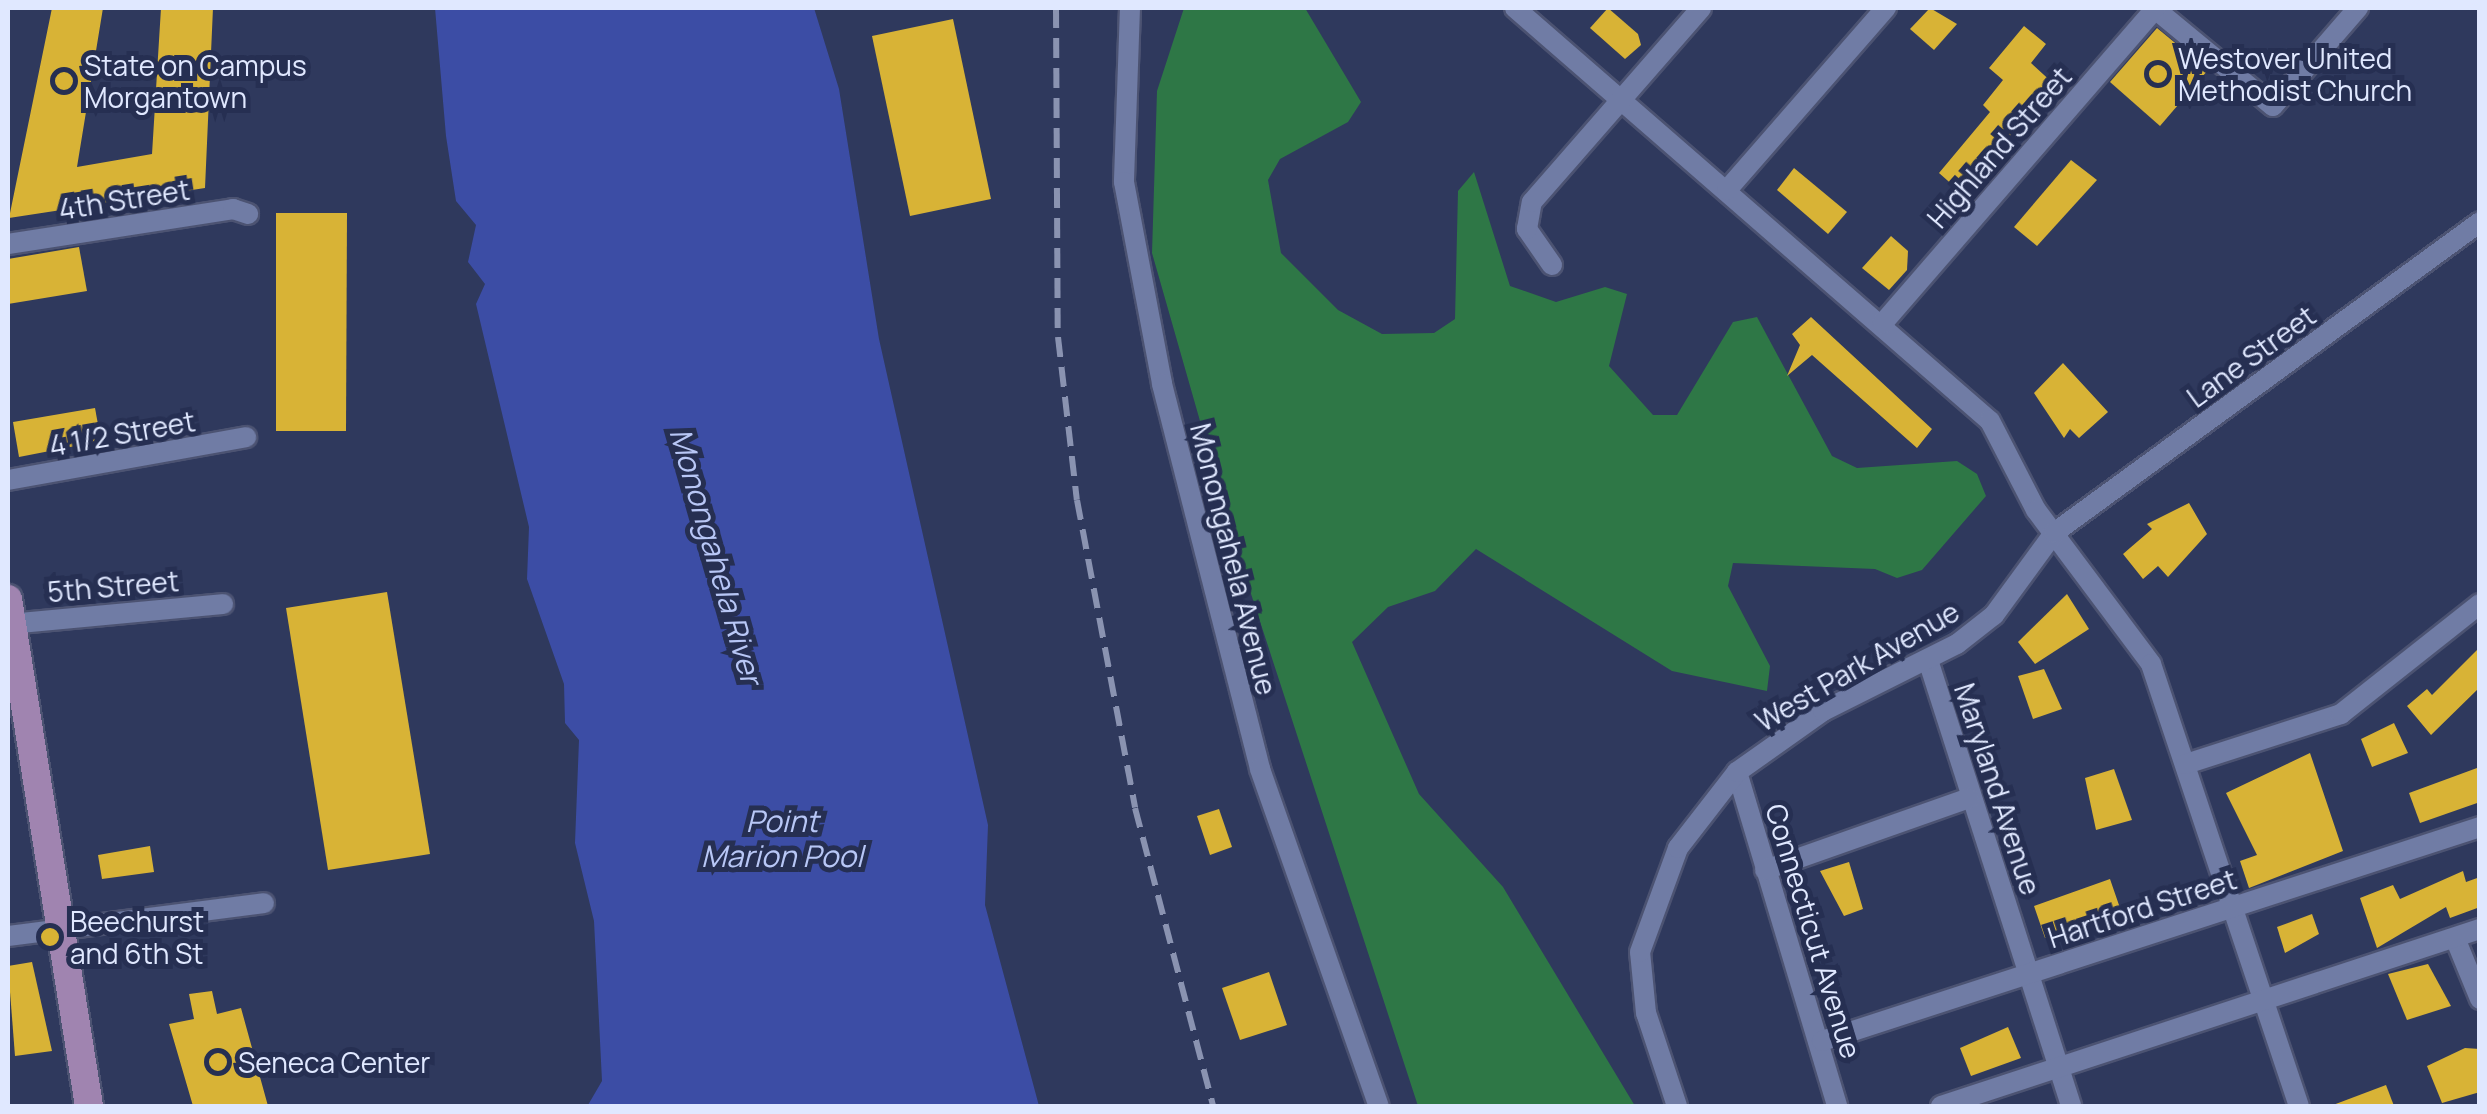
<!DOCTYPE html>
<style>
body{margin:0}
#map{position:relative;width:2487px;height:1114px;overflow:hidden;background:#2f395d;font-family:Manrope,sans-serif}
div>[style]{position:absolute}
.green>*{inset:0;background:#2e7746}
.water>*{inset:0;background:#3c4da5}
.building>*{inset:0;background:#d8b336}
.roads{filter:drop-shadow(2px 0 #4c5372) drop-shadow(-2px 0 #4c5372) drop-shadow(0 2px #4c5372) drop-shadow(0 -2px #4c5372)}
.minor>*{height:20px;margin:-10px;padding:0 10px;transform-origin:10px;border-radius:10px;background:#707ca5}
.major>*{height:28px;margin:-14px;padding:0 14px;transform-origin:14px;border-radius:14px;background:#a084b0}
.rail>*{height:6px;margin-top:-3px;transform-origin:0;background:repeating-linear-gradient(90deg,#8a93b1 0 20px,transparent 0 30px)}
.dots>*{width:28px;height:28px;translate:-50% -50%;box-sizing:border-box;border:5px solid #262f52;border-radius:50%}
span{translate:-50% -50%;white-space:nowrap;text-align:center;line-height:1.15;-webkit-text-stroke:10px #262f52;paint-order:stroke}
.poi-label{font-size:28px;color:#e0e8ff}
.left{translate:0 -50%;text-align:left}
.street-label{font-size:28px;color:#e0e8ff}
.water-label{font-size:30px;color:#b8c7f6;font-style:italic}
.frame{position:absolute;inset:0;border:10px solid #e0e8ff;pointer-events:none}
</style>
<div id="map">
<div class="green">
<i style="clip-path:polygon(1184px 8px,1305px 8px,1361px 102px,1348px 122px,1280px 159px,1268px 180px,1281px 253px,1338px 310px,1382px 334px,1434px 333px,1455px 319px,1458px 191px,1474px 172px,1510px 286px,1556px 302px,1605px 287px,1627px 294px,1609px 366px,1653px 415px,1677px 415px,1733px 322px,1757px 317px,1832px 456px,1857px 468px,1957px 461px,1977px 474px,1986px 496px,1922px 570px,1897px 578px,1875px 569px,1733px 563px,1728px 586px,1770px 666px,1767px 691px,1672px 671px,1476px 549px,1435px 591px,1388px 607px,1352px 642px,1419px 794px,1503px 887px,1635px 1106px,1418px 1106px,1238px 554px,1152px 253px,1157px 91px)"></i>
</div>
<div class="water">
<i style="clip-path:polygon(435px 8px,814px 8px,839px 89px,879px 339px,988px 825px,985px 905px,1039px 1106px,588px 1105px,602px 1081px,594px 921px,575px 843px,579px 740px,565px 723px,564px 684px,527px 579px,529px 527px,476px 304px,485px 284px,468px 262px,476px 225px,456px 201px,446px 136px)"></i>
</div>
<div class="building">
<i style="clip-path:polygon(52px 8px,103px 8px,77px 167px,152px 154px,161px 8px,213px 8px,205px 188px,9px 218px)"></i>
<i style="clip-path:polygon(1608px 8px,1638px 34px,1641px 45px,1625px 59px,1590px 28px)"></i>
<i style="clip-path:polygon(1930px 8px,1957px 24px,1934px 50px,1910px 29px)"></i>
<i style="clip-path:polygon(953px 19px,991px 199px,910px 216px,872px 36px)"></i>
<i style="clip-path:polygon(2024px 26px,2046px 44px,2031px 63px,2055px 85px,1965px 196px,1939px 173px,1990px 112px,1983px 105px,2003px 80px,1989px 68px)"></i>
<i style="clip-path:polygon(2157px 28px,2208px 70px,2160px 126px,2110px 82px)"></i>
<i style="clip-path:polygon(2071px 160px,2097px 180px,2037px 246px,2014px 227px)"></i>
<i style="clip-path:polygon(1794px 168px,1847px 212px,1828px 234px,1777px 190px)"></i>
<i style="clip-path:polygon(276px 213px,347px 213px,346px 431px,276px 431px)"></i>
<i style="clip-path:polygon(1891px 236px,1908px 251px,1907px 270px,1889px 290px,1862px 268px)"></i>
<i style="clip-path:polygon(79px 247px,87px 291px,8px 304px,8px 259px)"></i>
<i style="clip-path:polygon(1811px 317px,1932px 429px,1917px 448px,1812px 355px,1787px 376px,1800px 345px,1792px 334px)"></i>
<i style="clip-path:polygon(2063px 363px,2108px 412px,2079px 438px,2070px 429px,2064px 438px,2034px 393px)"></i>
<i style="clip-path:polygon(95px 408px,101px 441px,19px 457px,13px 422px)"></i>
<i style="clip-path:polygon(2189px 503px,2207px 534px,2168px 577px,2158px 566px,2143px 579px,2123px 554px,2152px 529px,2147px 524px)"></i>
<i style="clip-path:polygon(387px 592px,430px 854px,328px 870px,286px 608px)"></i>
<i style="clip-path:polygon(2067px 594px,2089px 629px,2035px 664px,2018px 642px)"></i>
<i style="clip-path:polygon(2480px 647px,2480px 687px,2431px 735px,2407px 706px,2427px 689px,2432px 695px)"></i>
<i style="clip-path:polygon(2044px 669px,2062px 709px,2033px 719px,2018px 676px)"></i>
<i style="clip-path:polygon(2394px 723px,2408px 753px,2372px 767px,2361px 739px)"></i>
<i style="clip-path:polygon(2310px 753px,2343px 851px,2249px 888px,2240px 861px,2257px 855px,2226px 793px)"></i>
<i style="clip-path:polygon(2477px 768px,2480px 802px,2420px 823px,2409px 793px)"></i>
<i style="clip-path:polygon(2114px 769px,2132px 820px,2096px 830px,2085px 778px)"></i>
<i style="clip-path:polygon(1219px 809px,1232px 847px,1210px 855px,1197px 816px)"></i>
<i style="clip-path:polygon(150px 846px,154px 872px,102px 879px,98px 855px)"></i>
<i style="clip-path:polygon(1849px 862px,1863px 909px,1844px 916px,1820px 871px)"></i>
<i style="clip-path:polygon(2463px 871px,2466px 882px,2480px 877px,2480px 907px,2450px 918px,2446px 907px,2377px 948px,2360px 898px,2393px 885px,2400px 899px)"></i>
<i style="clip-path:polygon(2110px 879px,2120px 908px,2096px 917px,2098px 924px,2045px 938px,2034px 906px)"></i>
<i style="clip-path:polygon(2312px 914px,2319px 934px,2285px 953px,2277px 927px)"></i>
<i style="clip-path:polygon(32px 962px,52px 1051px,15px 1056px,8px 966px)"></i>
<i style="clip-path:polygon(2428px 964px,2451px 1006px,2407px 1020px,2388px 974px)"></i>
<i style="clip-path:polygon(1269px 972px,1287px 1025px,1240px 1040px,1222px 988px)"></i>
<i style="clip-path:polygon(212px 991px,217px 1014px,241px 1008px,268px 1106px,193px 1106px,169px 1024px,194px 1019px,189px 994px)"></i>
<i style="clip-path:polygon(2008px 1027px,2021px 1058px,1971px 1076px,1960px 1048px)"></i>
<i style="clip-path:polygon(2465px 1048px,2480px 1049px,2480px 1092px,2442px 1103px,2427px 1066px)"></i>
<i style="clip-path:polygon(2386px 1085px,2394px 1106px,2334px 1106px,2333px 1105px)"></i>
</div>
<div class="roads">
<div class="minor">
<i style="left:1130px;top:8px;width:174px;rotate:92deg"></i>
<i style="left:1124px;top:182px;width:206px;rotate:79.3deg"></i>
<i style="left:1162px;top:384px;width:397px;rotate:75.7deg"></i>
<i style="left:1260px;top:769px;width:357px;rotate:70.6deg"></i>
<i style="left:1515px;top:8px;width:629px;rotate:41.01deg"></i>
<i style="left:1990px;top:421px;width:100px;rotate:62.7deg"></i>
<i style="left:2036px;top:510px;width:192px;rotate:53.2deg"></i>
<i style="left:2151px;top:664px;width:466px;rotate:71.5deg"></i>
<i style="left:2154px;top:8px;width:154px;rotate:39.5deg"></i>
<i style="left:2273px;top:106px;width:130px;rotate:-49.1deg"></i>
<i style="left:1727px;top:190px;width:242px;rotate:-48.9deg"></i>
<i style="left:8px;top:244px;width:228px;rotate:-8.8deg"></i>
<i style="left:233px;top:209px;width:16px;rotate:18deg"></i>
<i style="left:1552px;top:265px;width:44px;rotate:-124.8deg"></i>
<i style="left:1527px;top:229px;width:27px;rotate:-80deg"></i>
<i style="left:1532px;top:202px;width:257px;rotate:-48.9deg"></i>
<i style="left:1883px;top:323px;width:417px;rotate:-49.1deg"></i>
<i style="left:8px;top:480px;width:242px;rotate:-10.2deg"></i>
<i style="left:8px;top:624px;width:216px;rotate:-5.3deg"></i>
<i style="left:1928px;top:660px;width:468px;rotate:72.2deg"></i>
<i style="left:2186px;top:764px;width:163px;rotate:-17.9deg"></i>
<i style="left:2341px;top:714px;width:177px;rotate:-38.4deg"></i>
<i style="left:1737px;top:772px;width:349px;rotate:73.3deg"></i>
<i style="left:1765px;top:870px;width:216px;rotate:-19.4deg"></i>
<i style="left:8px;top:936px;width:258px;rotate:-7.3deg"></i>
<i style="left:2455px;top:938px;width:66px;rotate:67.7deg"></i>
<i style="left:1822px;top:1041px;width:692px;rotate:-18.02deg"></i>
<i style="left:1677px;top:1106px;width:98px;rotate:-108.4deg"></i>
<i style="left:1646px;top:1013px;width:61px;rotate:-95.6deg"></i>
<i style="left:1640px;top:952px;width:111px;rotate:-69.9deg"></i>
<i style="left:1678px;top:848px;width:96px;rotate:-52.2deg"></i>
<i style="left:1737px;top:772px;width:105px;rotate:-35.3deg"></i>
<i style="left:1823px;top:711px;width:150px;rotate:-26.6deg"></i>
<i style="left:1957px;top:644px;width:47px;rotate:-38.1deg"></i>
<i style="left:1994px;top:615px;width:102px;rotate:-53.8deg"></i>
<i style="left:2054px;top:533px;width:527px;rotate:-36.13deg"></i>
<i style="left:1941px;top:1106px;width:567px;rotate:-18.18deg"></i>
</div>
<div class="major">
<i style="left:8px;top:599px;width:513px;rotate:80.92deg"></i>
</div>
</div>
<div class="rail">
<i style="left:1056px;top:8px;width:329px;rotate:89.7deg"></i>
<i style="left:1058px;top:337px;width:164px;rotate:83.4deg"></i>
<i style="left:1077px;top:500px;width:313px;rotate:79.3deg"></i>
<i style="left:1135px;top:808px;width:308px;rotate:75.3deg"></i>
</div>
<div class="dots">
<i style="left:2158px;top:74px;background:#d9b334"></i>
<i style="left:64px;top:81px;background:#d9b334"></i>
<i style="left:50px;top:937px;background:#d9b334"></i>
<i style="left:218px;top:1062px;background:#d9b334"></i>
</div>
<div class="poi-label">
<span class="left" style="left:2178px;top:74px">Westover United<br>Methodist Church</span>
<span class="left" style="left:84px;top:81px">State on Campus<br>Morgantown</span>
<span class="left" style="left:70px;top:937px">Beechurst<br>and 6th St</span>
<span class="left" style="left:238px;top:1062px">Seneca Center</span>
</div>
<div class="street-label">
<span style="left:1999px;top:147px;rotate:-49deg">Highland Street</span>
<span style="left:124px;top:199px;rotate:-9deg">4th Street</span>
<span style="left:2251px;top:356px;rotate:-36deg">Lane Street</span>
<span style="left:122px;top:433px;rotate:-10deg">4 1/2 Street</span>
<span style="left:1234px;top:559px;rotate:76deg">Monongahela Avenue</span>
<span style="left:113px;top:586px;rotate:-5deg">5th Street</span>
<span style="left:1857px;top:666px;rotate:-30deg">West Park Avenue</span>
<span style="left:1998px;top:789px;rotate:72deg">Maryland Avenue</span>
<span style="left:2142px;top:908px;rotate:-18deg">Hartford Street</span>
<span style="left:1814px;top:931px;rotate:73deg">Connecticut Avenue</span>
</div>
<div class="water-label">
<span style="left:716px;top:556px;rotate:74deg">Monongahela River</span>
<span style="left:782px;top:838px">Point<br>Marion Pool</span>
</div>
<div class="frame"></div>
</div>
